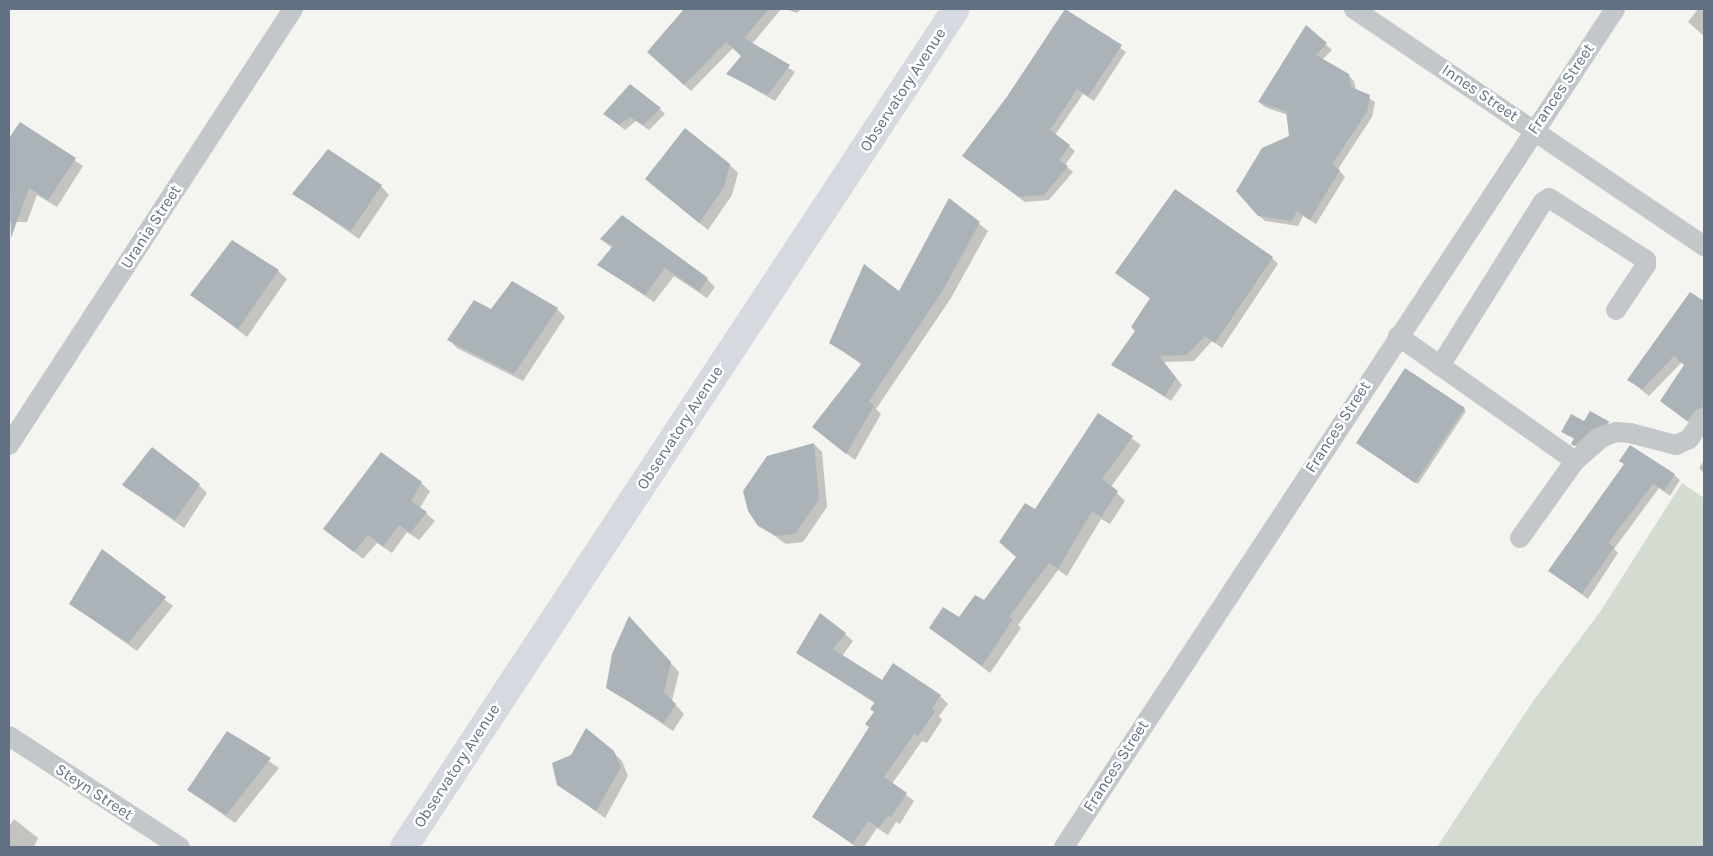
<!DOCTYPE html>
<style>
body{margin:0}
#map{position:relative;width:1713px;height:856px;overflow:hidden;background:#f4f5f0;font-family:Karla,sans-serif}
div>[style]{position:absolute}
.green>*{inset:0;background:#d4dcd1}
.shadow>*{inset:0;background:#0003}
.building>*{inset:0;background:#abb3b9}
.street>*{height:20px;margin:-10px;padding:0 10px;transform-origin:10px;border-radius:10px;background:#c3c7ca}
.secondary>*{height:28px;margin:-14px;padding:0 14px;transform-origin:14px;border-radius:14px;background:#d6d9df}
span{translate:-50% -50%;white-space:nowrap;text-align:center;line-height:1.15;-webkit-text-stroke:5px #fff;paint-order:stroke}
.street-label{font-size:16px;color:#617183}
.frame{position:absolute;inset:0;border:10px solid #617183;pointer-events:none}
</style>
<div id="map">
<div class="green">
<i style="clip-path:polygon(1682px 483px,1704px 498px,1704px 847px,1437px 847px,1531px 704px,1600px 612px)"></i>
</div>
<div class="shadow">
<i style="clip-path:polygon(686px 9px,781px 9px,752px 44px,795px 72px,775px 101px,728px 74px,742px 56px,733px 48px,691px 91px,649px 52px)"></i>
<i style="clip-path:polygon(785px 9px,801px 9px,797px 13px)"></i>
<i style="clip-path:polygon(1698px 9px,1704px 9px,1704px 36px,1688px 22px)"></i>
<i style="clip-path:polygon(1066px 10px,1126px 52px,1094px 101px,1083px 94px,1055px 135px,1075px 151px,1065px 165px,1073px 172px,1049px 200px,1025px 202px,963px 156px,1007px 99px)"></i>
<i style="clip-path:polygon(1306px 27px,1332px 50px,1322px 60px,1348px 75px,1354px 81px,1356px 90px,1375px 102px,1372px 117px,1338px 169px,1345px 177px,1316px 224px,1303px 216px,1298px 226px,1265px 221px,1259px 215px,1290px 137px,1288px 115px,1265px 107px,1259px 102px)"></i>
<i style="clip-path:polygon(660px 109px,665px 114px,649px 130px,636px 121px,625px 130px,605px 114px)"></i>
<i style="clip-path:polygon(21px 124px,83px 166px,57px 207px,37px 195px,27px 222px,9px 222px,9px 140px)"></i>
<i style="clip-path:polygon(729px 164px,738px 173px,732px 195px,708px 230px,646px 179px)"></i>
<i style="clip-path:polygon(381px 186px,389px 195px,359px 239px,294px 194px)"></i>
<i style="clip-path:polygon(950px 200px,988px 231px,951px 298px,876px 409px,881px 414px,855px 460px,813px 427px,862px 365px,831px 343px,899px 293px)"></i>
<i style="clip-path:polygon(601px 239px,707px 279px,715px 287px,707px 298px,674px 276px,654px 302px,599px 265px,613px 249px)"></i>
<i style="clip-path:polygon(1272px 258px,1278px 264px,1222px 348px,1212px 341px,1194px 361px,1164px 362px,1182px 385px,1171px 401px,1113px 364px,1137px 331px,1151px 299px,1117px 273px)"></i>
<i style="clip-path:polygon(278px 271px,287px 279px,247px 337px,192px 295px)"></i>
<i style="clip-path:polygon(1690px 294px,1704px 303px,1704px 417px,1695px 427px,1661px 401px,1685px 365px,1682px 362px,1649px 396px,1629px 380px)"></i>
<i style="clip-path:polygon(557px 309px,565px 317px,523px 381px,457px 348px,449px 340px,491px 311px)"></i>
<i style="clip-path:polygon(1464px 409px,1466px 411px,1418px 484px,1360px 445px)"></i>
<i style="clip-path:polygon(1591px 413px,1611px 425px,1577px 447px,1573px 444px,1575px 439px,1565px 434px,1585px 423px)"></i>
<i style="clip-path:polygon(1098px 415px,1141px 445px,1111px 487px,1125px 501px,1110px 524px,1101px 519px,1067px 576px,1058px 570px,1018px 625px,1021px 628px,990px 673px,931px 628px,960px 619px,984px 602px,1017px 557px,1036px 511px)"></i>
<i style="clip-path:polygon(814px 444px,822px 452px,827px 507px,803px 542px,786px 544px,759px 525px)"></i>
<i style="clip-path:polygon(1704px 460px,1704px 473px,1699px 468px)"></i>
<i style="clip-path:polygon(1621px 461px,1674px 475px,1680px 480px,1670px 496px,1659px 488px,1614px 549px,1618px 553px,1588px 599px,1550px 571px,1625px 465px)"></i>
<i style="clip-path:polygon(421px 483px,430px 491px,420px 508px,435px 521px,419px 540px,407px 532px,392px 553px,377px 543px,363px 559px,325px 529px)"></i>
<i style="clip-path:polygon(123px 485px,199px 485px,207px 493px,184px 528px)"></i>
<i style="clip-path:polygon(102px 551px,173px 606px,137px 651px,71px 604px)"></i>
<i style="clip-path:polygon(637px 626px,679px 672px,672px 701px,684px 714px,673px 731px,607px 687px)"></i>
<i style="clip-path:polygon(845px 634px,853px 641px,842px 656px,882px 681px,940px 696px,948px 704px,939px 716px,942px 720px,927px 743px,922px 741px,892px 784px,914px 801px,900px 824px,896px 822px,888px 835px,877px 828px,864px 847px,856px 847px,813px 816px,870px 728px,876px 704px,798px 653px)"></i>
<i style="clip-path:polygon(228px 733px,279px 768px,235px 823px,188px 790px)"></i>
<i style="clip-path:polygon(613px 752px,622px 761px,628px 776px,605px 818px,558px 784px)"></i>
<i style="clip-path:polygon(14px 819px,38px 838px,34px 847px,9px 847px,9px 826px)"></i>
</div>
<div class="building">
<i style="clip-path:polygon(684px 9px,769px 9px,744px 38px,790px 65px,768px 95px,726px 74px,741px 56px,726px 42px,684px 85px,647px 52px)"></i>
<i style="clip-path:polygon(1065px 9px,1122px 45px,1088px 96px,1077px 89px,1050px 130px,1070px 145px,1059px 160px,1068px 166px,1044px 195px,1019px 197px,962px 156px,1006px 98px)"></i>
<i style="clip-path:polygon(1306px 25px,1327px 43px,1316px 55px,1349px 74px,1351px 87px,1370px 95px,1367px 112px,1332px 164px,1340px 170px,1310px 220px,1297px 211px,1292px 221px,1258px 216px,1236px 191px,1262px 148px,1289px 136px,1286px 111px,1258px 102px)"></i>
<i style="clip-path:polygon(630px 84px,661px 108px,643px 125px,630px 117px,619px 125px,603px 114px)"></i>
<i style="clip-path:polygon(20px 122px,76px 158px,48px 200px,29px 188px,11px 238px,9px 138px)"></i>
<i style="clip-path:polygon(685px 128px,730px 164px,724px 187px,699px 223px,645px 179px)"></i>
<i style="clip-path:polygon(328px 149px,382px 185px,351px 231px,292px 194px)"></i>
<i style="clip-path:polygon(1175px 189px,1273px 257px,1215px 343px,1205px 336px,1187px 355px,1159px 356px,1176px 378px,1165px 396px,1111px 365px,1135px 331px,1131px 327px,1150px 298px,1115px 273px)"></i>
<i style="clip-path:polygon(949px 198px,980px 222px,943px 290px,869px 401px,874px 406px,846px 454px,812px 427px,862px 363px,829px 343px,864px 264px,899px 291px)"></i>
<i style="clip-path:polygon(622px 215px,708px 278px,699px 291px,665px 268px,645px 295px,597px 265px,613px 246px,600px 239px)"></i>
<i style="clip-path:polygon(232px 240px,279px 270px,238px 329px,190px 295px)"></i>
<i style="clip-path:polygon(512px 281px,558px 308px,514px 374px,447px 340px,474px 300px,491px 309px)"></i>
<i style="clip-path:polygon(1690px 292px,1704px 301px,1704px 406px,1695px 411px,1687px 421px,1660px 401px,1684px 365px,1674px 356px,1642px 389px,1627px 380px)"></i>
<i style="clip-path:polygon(1405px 368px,1465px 408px,1415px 483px,1356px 443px)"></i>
<i style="clip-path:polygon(1590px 411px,1610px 422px,1593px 429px,1574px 446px,1571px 444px,1574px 438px,1561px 432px,1571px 414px,1584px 421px)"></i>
<i style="clip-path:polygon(1098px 413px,1133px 436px,1102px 479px,1118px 491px,1101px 517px,1092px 511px,1058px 569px,1049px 563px,1009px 617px,1013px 619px,982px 666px,929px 628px,943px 607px,959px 617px,975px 595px,984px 600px,1016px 557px,999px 542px,1025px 503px,1035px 509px)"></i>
<i style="clip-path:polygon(814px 443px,819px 499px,795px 534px,776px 536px,758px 526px,748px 511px,743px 491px,767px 456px)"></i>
<i style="clip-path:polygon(1630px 445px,1675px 474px,1664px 491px,1653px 484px,1608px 543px,1614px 547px,1582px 594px,1548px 571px,1624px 464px,1619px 461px)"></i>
<i style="clip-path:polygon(152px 447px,200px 484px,175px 520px,122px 485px)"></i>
<i style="clip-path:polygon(381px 452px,422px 482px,411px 501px,427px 512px,410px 533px,399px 525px,383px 546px,368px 535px,354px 552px,323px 529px)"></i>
<i style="clip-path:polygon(102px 549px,166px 597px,128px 643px,69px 604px)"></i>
<i style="clip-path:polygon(820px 613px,846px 633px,833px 649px,882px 680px,893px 663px,941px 695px,932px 708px,935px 712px,918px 736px,914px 734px,884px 777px,907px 793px,891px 817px,888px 815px,879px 828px,868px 821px,853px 844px,812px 817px,869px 727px,865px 724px,874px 712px,870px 709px,875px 702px,796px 653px)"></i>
<i style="clip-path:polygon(629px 616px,671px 662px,664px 692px,676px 704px,664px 723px,606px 688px,612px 654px)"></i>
<i style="clip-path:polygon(586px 728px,614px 751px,621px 767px,596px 811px,557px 785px,552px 763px,571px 755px)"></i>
<i style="clip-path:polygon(227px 731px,271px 758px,226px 815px,187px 790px)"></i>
</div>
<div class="street">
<i style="left:1354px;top:9px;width:423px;rotate:34.1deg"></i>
<i style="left:1398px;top:336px;width:217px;rotate:35.2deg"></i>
<i style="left:1440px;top:366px;width:194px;rotate:-57.9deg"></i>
<i style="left:1543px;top:202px;width:7px;rotate:-34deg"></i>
<i style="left:1549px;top:198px;width:115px;rotate:32.6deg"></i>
<i style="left:1646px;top:260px;width:5px;rotate:90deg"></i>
<i style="left:1646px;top:265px;width:54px;rotate:123.7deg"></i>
<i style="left:9px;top:445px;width:520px;rotate:-56.92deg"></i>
<i style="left:1520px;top:538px;width:95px;rotate:-54.5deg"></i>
<i style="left:1575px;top:461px;width:35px;rotate:-41deg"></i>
<i style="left:1601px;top:438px;width:16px;rotate:-22deg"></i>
<i style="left:1616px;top:432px;width:14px;rotate:4deg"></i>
<i style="left:1630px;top:433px;width:48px;rotate:14.6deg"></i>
<i style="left:1676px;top:445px;width:14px;rotate:-25deg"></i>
<i style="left:1689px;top:439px;width:26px;rotate:-54deg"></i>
<i style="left:9px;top:736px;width:204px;rotate:33deg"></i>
<i style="left:1064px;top:847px;width:1003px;rotate:-56.67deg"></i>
</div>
<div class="secondary">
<i style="left:404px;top:847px;width:1003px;rotate:-56.63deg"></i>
</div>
<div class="street-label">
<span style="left:1561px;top:89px;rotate:-56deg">Frances Street</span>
<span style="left:903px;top:90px;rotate:-57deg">Observatory Avenue</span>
<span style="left:1480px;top:93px;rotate:34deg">Innes Street</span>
<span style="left:151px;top:227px;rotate:-57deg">Urania Street</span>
<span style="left:1338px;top:427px;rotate:-57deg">Frances Street</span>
<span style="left:680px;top:428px;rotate:-57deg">Observatory Avenue</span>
<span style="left:457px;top:766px;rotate:-57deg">Observatory Avenue</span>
<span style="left:1116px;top:766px;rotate:-57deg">Frances Street</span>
<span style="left:94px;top:792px;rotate:33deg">Steyn Street</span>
</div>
<div class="frame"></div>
</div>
